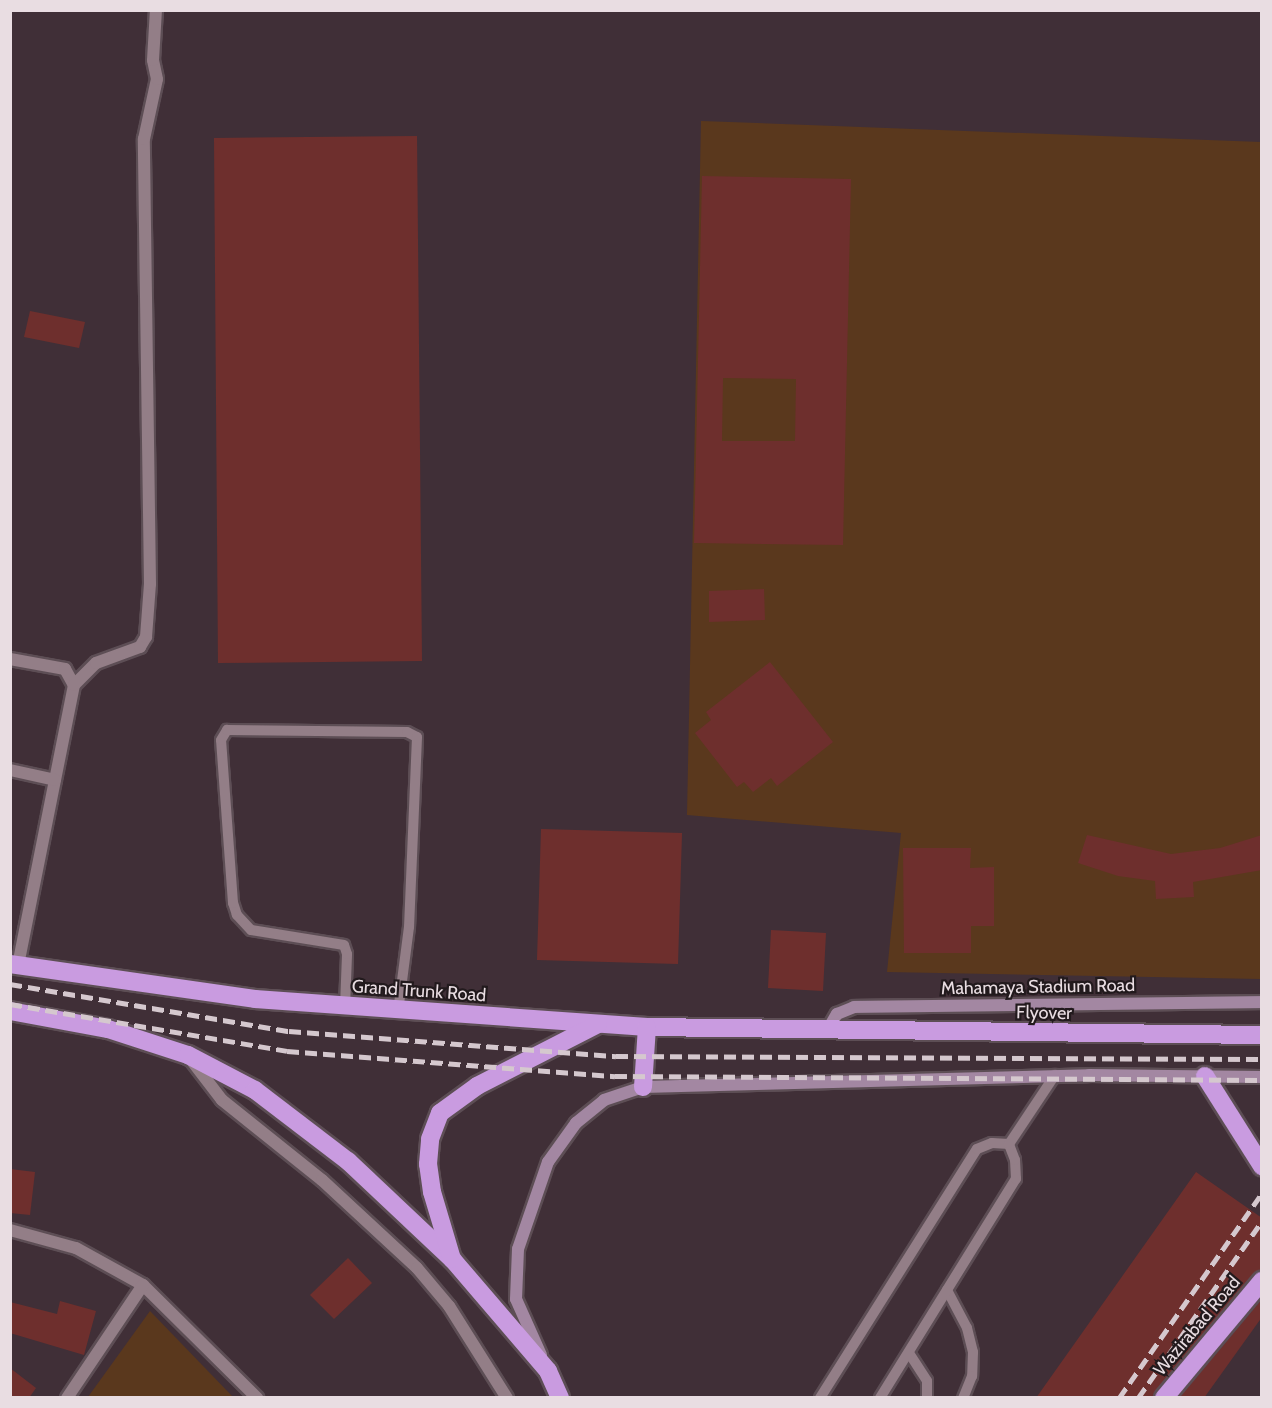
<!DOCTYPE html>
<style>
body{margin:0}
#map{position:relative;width:1272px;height:1408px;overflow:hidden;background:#402f37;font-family:Cabin,sans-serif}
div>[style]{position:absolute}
.green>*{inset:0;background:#5a381d}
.building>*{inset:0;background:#6e2f2d}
.roads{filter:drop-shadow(2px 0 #5d4e55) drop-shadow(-2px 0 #5d4e55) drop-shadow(0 2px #5d4e55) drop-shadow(0 -2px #5d4e55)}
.lane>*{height:10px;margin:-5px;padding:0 5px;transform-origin:5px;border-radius:5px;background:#937e87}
.street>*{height:12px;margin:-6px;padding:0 6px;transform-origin:6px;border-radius:6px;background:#937e87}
.secondary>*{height:12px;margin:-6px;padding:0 6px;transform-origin:6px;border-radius:6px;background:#a387a2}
.highway>*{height:18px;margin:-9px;padding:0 9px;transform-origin:9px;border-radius:9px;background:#c99be0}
.rail>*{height:4.5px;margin-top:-2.25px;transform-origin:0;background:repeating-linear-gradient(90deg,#d5c8ce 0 12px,transparent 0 18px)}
span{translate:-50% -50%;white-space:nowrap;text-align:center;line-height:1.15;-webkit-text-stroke:4.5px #221a1d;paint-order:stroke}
.street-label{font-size:18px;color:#e9dde2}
.frame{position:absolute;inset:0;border:12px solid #e9dde2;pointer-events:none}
</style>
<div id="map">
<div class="green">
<i style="clip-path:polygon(701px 121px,1261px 142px,1261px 979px,887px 972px,901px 833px,687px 815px)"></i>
<i style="clip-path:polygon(150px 1311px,233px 1397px,88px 1397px)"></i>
</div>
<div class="building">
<i style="clip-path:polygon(417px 136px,422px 661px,218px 663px,214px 138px)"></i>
<i style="clip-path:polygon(evenodd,702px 176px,851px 179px,843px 545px,694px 543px,702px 176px,723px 378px,796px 379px,795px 441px,722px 441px,723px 378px)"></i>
<i style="clip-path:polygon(30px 311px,85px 322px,79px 348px,24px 337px)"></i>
<i style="clip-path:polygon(764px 589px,765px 620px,709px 622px,709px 591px)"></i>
<i style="clip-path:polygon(770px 662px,833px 742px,777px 786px,771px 778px,753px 792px,744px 782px,737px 787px,695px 733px,711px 720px,706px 712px)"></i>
<i style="clip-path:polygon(541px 829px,682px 833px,678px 964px,537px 960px)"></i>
<i style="clip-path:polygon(1087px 835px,1171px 854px,1220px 848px,1262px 835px,1262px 870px,1193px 882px,1194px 897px,1156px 899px,1155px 881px,1118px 876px,1078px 863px)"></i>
<i style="clip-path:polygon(903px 848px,971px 848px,970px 868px,994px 867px,994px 926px,971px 926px,971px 953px,904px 953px)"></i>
<i style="clip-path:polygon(771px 930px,826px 933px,823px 991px,768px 988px)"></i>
<i style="clip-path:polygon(10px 1169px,35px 1172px,30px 1215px,10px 1213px)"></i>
<i style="clip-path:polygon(1196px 1172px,1262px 1218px,1262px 1270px,1253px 1274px,1153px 1398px,1036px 1398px)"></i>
<i style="clip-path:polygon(348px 1258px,372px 1283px,334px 1319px,310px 1295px)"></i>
<i style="clip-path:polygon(1262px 1299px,1262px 1317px,1204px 1398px,1179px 1398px)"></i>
<i style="clip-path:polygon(60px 1301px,96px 1311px,84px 1355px,10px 1333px,10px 1302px,57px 1314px)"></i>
<i style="clip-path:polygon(10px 1368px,36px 1388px,29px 1398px,10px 1398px)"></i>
</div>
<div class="roads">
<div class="lane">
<i style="left:345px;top:1007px;width:53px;rotate:-87.8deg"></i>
<i style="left:347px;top:954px;width:9px;rotate:-108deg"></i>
<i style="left:344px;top:945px;width:94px;rotate:-170.8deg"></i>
<i style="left:251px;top:930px;width:21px;rotate:-133deg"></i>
<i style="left:237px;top:915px;width:13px;rotate:-108deg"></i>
<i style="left:233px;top:903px;width:163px;rotate:-94.2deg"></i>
<i style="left:221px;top:740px;width:12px;rotate:-59deg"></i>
<i style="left:227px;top:730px;width:180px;rotate:0.6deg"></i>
<i style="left:407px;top:732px;width:11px;rotate:27deg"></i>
<i style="left:417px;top:737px;width:190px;rotate:92.4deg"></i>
<i style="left:409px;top:927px;width:86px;rotate:97.4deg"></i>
<i style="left:947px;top:1290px;width:43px;rotate:62.2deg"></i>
<i style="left:967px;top:1328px;width:25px;rotate:76deg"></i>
<i style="left:973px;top:1352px;width:24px;rotate:92deg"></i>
<i style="left:972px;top:1376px;width:24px;rotate:112deg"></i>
<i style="left:909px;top:1353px;width:33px;rotate:57deg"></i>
<i style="left:927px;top:1381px;width:17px;rotate:90deg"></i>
<i style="left:820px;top:1398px;width:294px;rotate:-57.8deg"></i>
<i style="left:977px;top:1149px;width:16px;rotate:-22deg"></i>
<i style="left:992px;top:1143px;width:17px;rotate:3deg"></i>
<i style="left:880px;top:1398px;width:258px;rotate:-58.2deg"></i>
<i style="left:1016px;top:1179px;width:19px;rotate:-93deg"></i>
<i style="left:1015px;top:1160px;width:17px;rotate:-111deg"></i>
<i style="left:1009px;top:1144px;width:83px;rotate:-56.3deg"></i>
</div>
<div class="street">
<i style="left:10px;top:659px;width:56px;rotate:10.3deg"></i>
<i style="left:65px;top:669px;width:18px;rotate:61deg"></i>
<i style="left:74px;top:685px;width:287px;rotate:101.3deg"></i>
<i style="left:74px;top:685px;width:31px;rotate:-45deg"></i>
<i style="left:96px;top:663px;width:47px;rotate:-20deg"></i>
<i style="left:140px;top:647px;width:12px;rotate:-59deg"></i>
<i style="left:146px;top:637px;width:53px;rotate:-85.7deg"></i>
<i style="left:150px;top:584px;width:445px;rotate:-90.8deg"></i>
<i style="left:144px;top:139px;width:61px;rotate:-77.8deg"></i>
<i style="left:157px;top:79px;width:19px;rotate:-102deg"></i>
<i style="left:153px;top:60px;width:50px;rotate:-86.6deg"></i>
<i style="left:10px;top:770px;width:46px;rotate:12.5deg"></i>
<i style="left:189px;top:1057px;width:54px;rotate:52.5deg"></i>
<i style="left:222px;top:1100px;width:128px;rotate:38.7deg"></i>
<i style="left:322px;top:1180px;width:129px;rotate:42.8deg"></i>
<i style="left:417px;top:1268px;width:50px;rotate:49.9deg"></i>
<i style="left:449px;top:1306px;width:109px;rotate:57.8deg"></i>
<i style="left:10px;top:1230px;width:68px;rotate:15.3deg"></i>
<i style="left:76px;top:1248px;width:77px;rotate:28.9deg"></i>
<i style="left:143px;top:1285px;width:161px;rotate:44.7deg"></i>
<i style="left:67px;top:1398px;width:136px;rotate:-56.1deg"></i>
</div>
<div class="secondary">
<i style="left:827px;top:1031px;width:20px;rotate:-60deg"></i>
<i style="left:837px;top:1014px;width:18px;rotate:-22deg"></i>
<i style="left:854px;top:1007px;width:408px;rotate:-0.7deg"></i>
<i style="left:541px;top:1355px;width:61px;rotate:-114.1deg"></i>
<i style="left:516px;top:1299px;width:50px;rotate:-87.7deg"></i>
<i style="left:518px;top:1249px;width:92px;rotate:-71deg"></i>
<i style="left:548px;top:1162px;width:48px;rotate:-54.3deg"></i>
<i style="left:576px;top:1123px;width:36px;rotate:-39deg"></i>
<i style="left:604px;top:1100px;width:41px;rotate:-18.4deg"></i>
<i style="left:643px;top:1087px;width:446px;rotate:-1.5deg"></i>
<i style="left:1089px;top:1075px;width:173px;rotate:0.7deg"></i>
</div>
<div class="highway">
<i style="left:10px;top:964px;width:247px;rotate:8.1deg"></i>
<i style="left:255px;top:999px;width:393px;rotate:4.1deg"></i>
<i style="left:647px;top:1027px;width:615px;rotate:0.75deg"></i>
<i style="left:10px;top:1011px;width:100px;rotate:10.4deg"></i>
<i style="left:108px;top:1029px;width:84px;rotate:18deg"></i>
<i style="left:188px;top:1055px;width:76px;rotate:27.6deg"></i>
<i style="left:255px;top:1090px;width:117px;rotate:37.4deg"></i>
<i style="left:348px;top:1161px;width:144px;rotate:43.3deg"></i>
<i style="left:453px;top:1260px;width:146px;rotate:49.4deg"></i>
<i style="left:548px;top:1371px;width:30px;rotate:66deg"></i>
<i style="left:1205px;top:1076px;width:107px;rotate:57.7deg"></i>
<i style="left:643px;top:1087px;width:60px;rotate:-86.2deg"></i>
<i style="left:452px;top:1259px;width:70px;rotate:-106.6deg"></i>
<i style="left:432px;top:1192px;width:28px;rotate:-98deg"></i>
<i style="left:428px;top:1164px;width:25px;rotate:-85deg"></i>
<i style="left:430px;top:1139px;width:28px;rotate:-69deg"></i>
<i style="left:440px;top:1113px;width:46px;rotate:-36.1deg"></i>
<i style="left:477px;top:1086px;width:136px;rotate:-27.1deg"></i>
<i style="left:1164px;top:1398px;width:153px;rotate:-50.1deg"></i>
</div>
</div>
<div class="rail">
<i style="left:10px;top:984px;width:283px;rotate:9.6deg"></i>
<i style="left:289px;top:1031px;width:328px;rotate:4.4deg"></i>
<i style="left:616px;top:1056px;width:646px;rotate:0.27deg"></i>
<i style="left:10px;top:1004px;width:281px;rotate:9.6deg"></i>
<i style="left:287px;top:1051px;width:329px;rotate:4.4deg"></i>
<i style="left:615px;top:1076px;width:647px;rotate:0.35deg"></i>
<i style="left:1119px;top:1398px;width:250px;rotate:-55.1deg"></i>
<i style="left:1138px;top:1398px;width:216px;rotate:-55deg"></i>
</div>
<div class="street-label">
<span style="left:1038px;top:987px;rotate:-1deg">Mahamaya Stadium Road</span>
<span style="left:419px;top:991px;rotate:4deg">Grand Trunk Road</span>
<span style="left:1044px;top:1013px;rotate:1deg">Flyover</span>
<span style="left:1197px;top:1326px;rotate:-50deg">Wazirabad Road</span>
</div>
<div class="frame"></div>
</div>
